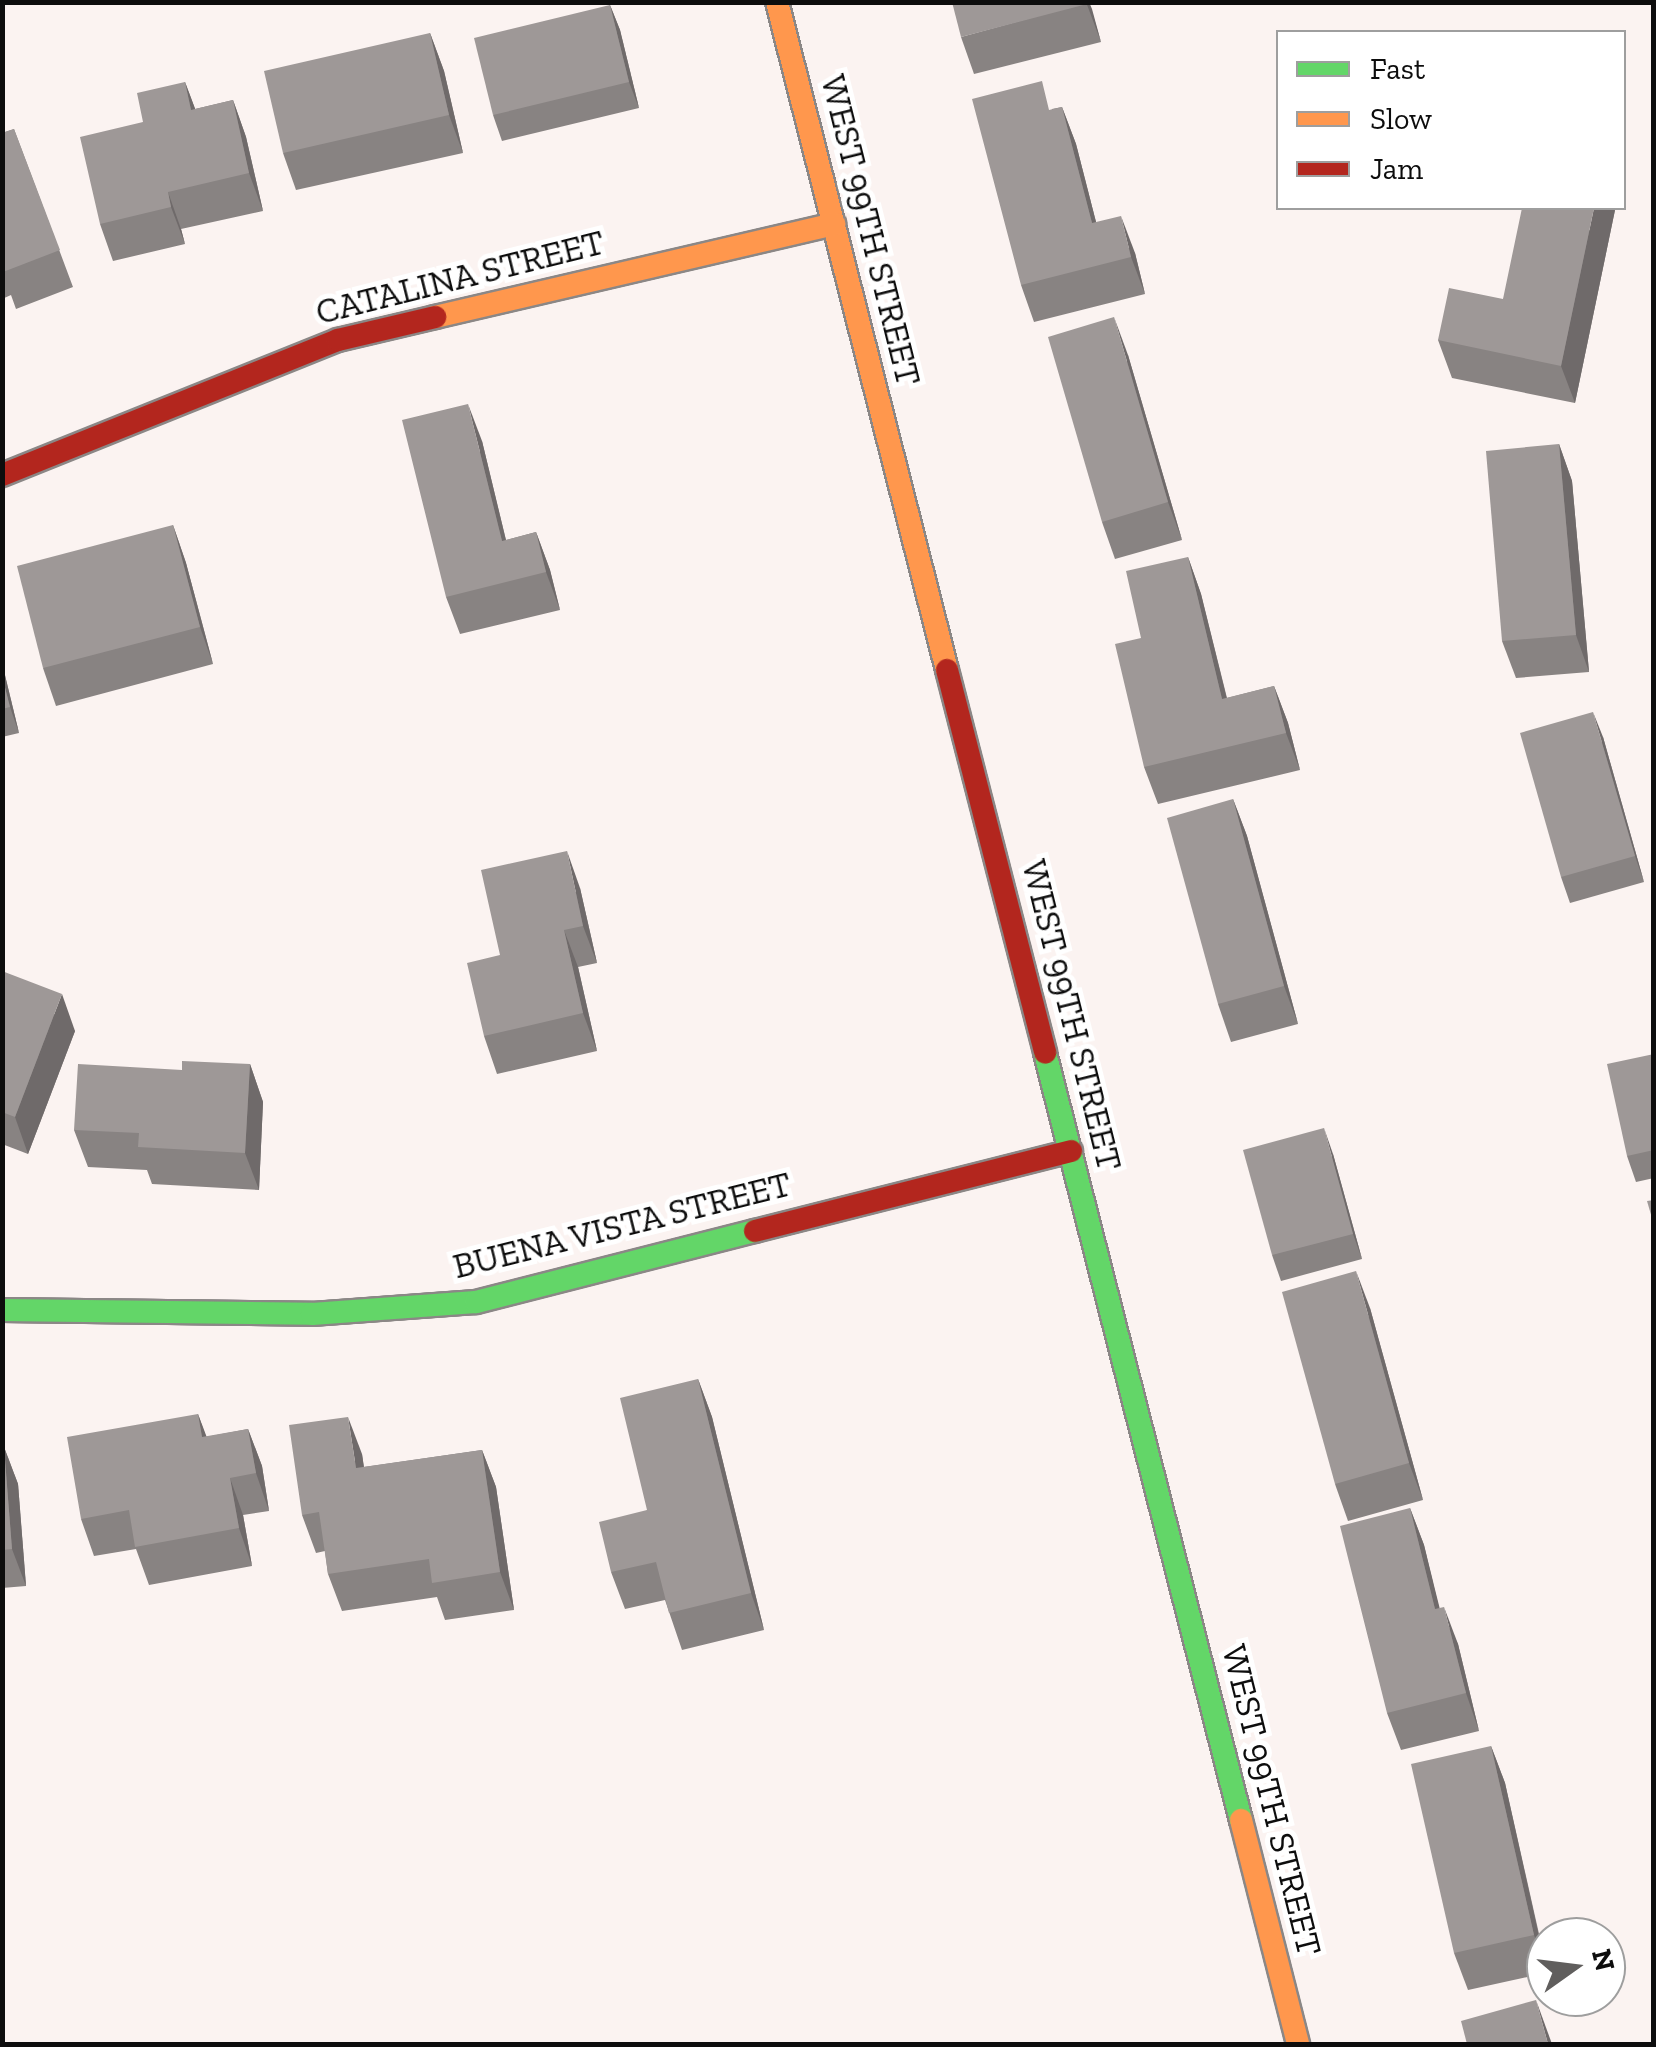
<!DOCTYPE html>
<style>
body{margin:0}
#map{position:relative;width:1656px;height:2047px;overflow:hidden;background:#fbf3f1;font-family:"Zilla Slab",serif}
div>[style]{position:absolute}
.roads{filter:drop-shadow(2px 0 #8b8786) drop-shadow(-2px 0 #8b8786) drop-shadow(0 2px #8b8786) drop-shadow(0 -2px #8b8786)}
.fast>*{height:22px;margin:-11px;padding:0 11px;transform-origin:11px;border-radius:11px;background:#63d668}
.slow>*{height:22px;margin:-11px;padding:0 11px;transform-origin:11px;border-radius:11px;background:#ff974d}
.jam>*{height:22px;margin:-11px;padding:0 11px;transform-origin:11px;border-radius:11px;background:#b3261e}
.wall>*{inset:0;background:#888382}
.shaded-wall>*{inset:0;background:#6f6a6a}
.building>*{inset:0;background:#9e9897}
span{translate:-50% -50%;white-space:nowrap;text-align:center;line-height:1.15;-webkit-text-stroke:10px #fff;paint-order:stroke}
.street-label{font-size:35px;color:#0d0d0d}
.frame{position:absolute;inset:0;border:5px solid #0d0d0d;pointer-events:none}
.legend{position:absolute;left:1276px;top:30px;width:350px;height:180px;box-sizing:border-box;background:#fff;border:2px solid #9e9e9e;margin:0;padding:12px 18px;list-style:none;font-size:30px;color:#0d0d0d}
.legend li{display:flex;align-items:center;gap:20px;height:50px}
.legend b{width:50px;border:2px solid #9e9e9e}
.north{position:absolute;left:1526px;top:1917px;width:100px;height:100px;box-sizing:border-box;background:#fff;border:2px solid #9e9e9e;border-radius:50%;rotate:76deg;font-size:28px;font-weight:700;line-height:40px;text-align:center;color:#0d0d0d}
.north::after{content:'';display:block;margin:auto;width:35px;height:45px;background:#605e5d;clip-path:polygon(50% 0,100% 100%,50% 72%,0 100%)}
</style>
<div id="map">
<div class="roads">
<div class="fast">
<i style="left:1045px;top:1053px;width:792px;rotate:75.67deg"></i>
<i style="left:2px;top:1310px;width:310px;rotate:0.7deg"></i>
<i style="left:312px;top:1314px;width:164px;rotate:-4.2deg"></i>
<i style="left:476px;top:1302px;width:288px;rotate:-14.3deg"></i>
</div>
<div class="slow">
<i style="left:777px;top:2px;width:689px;rotate:75.72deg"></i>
<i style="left:435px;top:317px;width:410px;rotate:-13.1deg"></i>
<i style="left:1241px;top:1820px;width:231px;rotate:75.7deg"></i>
</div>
<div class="jam">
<i style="left:2px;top:475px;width:362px;rotate:-21.9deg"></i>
<i style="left:338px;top:340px;width:100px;rotate:-13.3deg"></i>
<i style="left:947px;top:670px;width:395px;rotate:75.6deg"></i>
<i style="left:755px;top:1231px;width:326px;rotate:-14.2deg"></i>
</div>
</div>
<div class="wall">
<i style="clip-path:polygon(1089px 2px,1101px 42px,974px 74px,961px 37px)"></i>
<i style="clip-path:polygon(610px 5px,620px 30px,639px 108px,502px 141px,493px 115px)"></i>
<i style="clip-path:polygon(430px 33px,444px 71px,463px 153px,296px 190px,283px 153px)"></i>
<i style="clip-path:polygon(185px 82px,195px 109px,233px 100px,246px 137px,263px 211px,181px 229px,185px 244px,113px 261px,100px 224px,143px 122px)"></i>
<i style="clip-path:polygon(1062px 107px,1076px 144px,1096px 222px,1135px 253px,1145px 294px,1034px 322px,1021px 285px,1052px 109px)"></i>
<i style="clip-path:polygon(14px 129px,73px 287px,16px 309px,11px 295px,2px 299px,2px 133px)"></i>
<i style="clip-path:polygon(1615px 210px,1575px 403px,1452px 378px,1438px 340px,1503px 299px)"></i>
<i style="clip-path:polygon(1128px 355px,1182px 540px,1115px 559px,1102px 522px)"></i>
<i style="clip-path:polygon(482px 441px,506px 540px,536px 532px,550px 570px,560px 610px,460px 634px,446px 597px)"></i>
<i style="clip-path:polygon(1559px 444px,1572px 481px,1589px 672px,1516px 678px,1502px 641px)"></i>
<i style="clip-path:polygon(173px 525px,186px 563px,213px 664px,56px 706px,43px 668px)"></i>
<i style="clip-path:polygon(1188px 557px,1201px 594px,1227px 698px,1274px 686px,1288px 723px,1300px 770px,1158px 804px,1144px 767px,1141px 638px)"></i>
<i style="clip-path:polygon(2px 663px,19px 733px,2px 737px)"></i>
<i style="clip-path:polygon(1603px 737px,1644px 882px,1570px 903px,1561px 877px)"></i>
<i style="clip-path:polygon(1233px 799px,1247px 836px,1298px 1024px,1231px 1042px,1218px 1004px)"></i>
<i style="clip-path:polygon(580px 888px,597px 963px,578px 967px,597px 1051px,497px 1074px,484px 1036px,500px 955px)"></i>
<i style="clip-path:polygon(2px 971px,75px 1031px,28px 1154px,2px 1144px)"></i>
<i style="clip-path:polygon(1654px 1054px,1654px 1178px,1636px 1182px,1627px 1156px)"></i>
<i style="clip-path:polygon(250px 1064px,263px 1102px,259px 1190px,152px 1184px,147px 1170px,88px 1167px,74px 1130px,182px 1070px)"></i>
<i style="clip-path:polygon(1333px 1154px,1362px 1259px,1281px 1281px,1272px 1255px)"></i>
<i style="clip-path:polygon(1370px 1308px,1423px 1500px,1348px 1521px,1335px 1484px)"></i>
<i style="clip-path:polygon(698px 1379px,712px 1417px,764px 1630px,682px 1650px,665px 1600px,625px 1609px,611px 1572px,647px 1510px)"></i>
<i style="clip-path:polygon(198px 1414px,206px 1437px,248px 1429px,262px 1466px,269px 1511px,243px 1515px,252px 1566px,149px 1585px,136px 1549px,94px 1556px,81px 1519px)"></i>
<i style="clip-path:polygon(2px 1447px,4px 1447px,18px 1484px,26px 1586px,2px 1588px)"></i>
<i style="clip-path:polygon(482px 1450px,496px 1487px,514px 1610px,445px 1620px,437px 1597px,342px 1611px,328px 1574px,325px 1551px,316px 1553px,302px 1515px,362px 1454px,364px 1467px)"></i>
<i style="clip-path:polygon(1410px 1508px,1424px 1545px,1439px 1608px,1458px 1644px,1479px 1731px,1401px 1750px,1387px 1713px)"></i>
<i style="clip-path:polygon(1491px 1746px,1505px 1783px,1546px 1965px,1546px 1973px,1468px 1990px,1454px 1953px)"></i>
</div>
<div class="shaded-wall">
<i style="clip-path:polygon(1086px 2px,1089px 2px,1092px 9px,1101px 42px)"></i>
<i style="clip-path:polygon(610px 5px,620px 30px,639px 108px,629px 82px)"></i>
<i style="clip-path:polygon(430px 33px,444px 71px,463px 153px,449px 115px)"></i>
<i style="clip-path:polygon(185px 82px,199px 119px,191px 110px)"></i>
<i style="clip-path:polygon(233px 100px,246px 137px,263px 211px,249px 173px)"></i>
<i style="clip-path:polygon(1062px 107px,1076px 144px,1106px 261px,1092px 223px)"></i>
<i style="clip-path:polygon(168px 192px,181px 229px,185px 244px,171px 207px)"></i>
<i style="clip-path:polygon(1594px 208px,1614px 208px,1615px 210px,1575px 403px,1561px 366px)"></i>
<i style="clip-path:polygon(1121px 216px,1135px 253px,1145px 294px,1131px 257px)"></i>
<i style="clip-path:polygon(1114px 317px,1128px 355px,1182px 540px,1168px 502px)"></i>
<i style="clip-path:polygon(468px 404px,482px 441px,515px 578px,502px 541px)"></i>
<i style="clip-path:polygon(1559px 444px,1572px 481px,1589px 672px,1576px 635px)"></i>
<i style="clip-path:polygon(173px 525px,186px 563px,213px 664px,200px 627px)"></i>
<i style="clip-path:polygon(536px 532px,550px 570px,560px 610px,546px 572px)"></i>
<i style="clip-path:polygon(1188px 557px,1201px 594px,1236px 736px,1222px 699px)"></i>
<i style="clip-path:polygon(2px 663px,19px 733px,10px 707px,2px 676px)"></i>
<i style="clip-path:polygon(1274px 686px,1288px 723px,1300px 770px,1286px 733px)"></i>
<i style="clip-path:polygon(1593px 712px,1603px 737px,1644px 882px,1635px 856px)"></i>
<i style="clip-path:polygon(1233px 799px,1247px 836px,1298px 1024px,1284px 986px)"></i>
<i style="clip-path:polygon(567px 851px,580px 888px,597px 963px,583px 926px)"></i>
<i style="clip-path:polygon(564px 930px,578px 967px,597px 1051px,583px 1013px)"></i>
<i style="clip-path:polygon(62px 994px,75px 1031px,28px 1154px,15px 1117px)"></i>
<i style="clip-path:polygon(250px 1064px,263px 1102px,259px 1190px,245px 1153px)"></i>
<i style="clip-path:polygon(1324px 1128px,1333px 1154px,1362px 1259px,1353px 1234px)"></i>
<i style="clip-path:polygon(1356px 1271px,1370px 1308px,1423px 1500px,1409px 1463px)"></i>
<i style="clip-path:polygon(698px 1379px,712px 1417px,764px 1630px,751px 1593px)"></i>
<i style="clip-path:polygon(198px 1414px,212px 1451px,202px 1437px)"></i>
<i style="clip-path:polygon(348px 1417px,362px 1454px,369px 1506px,356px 1468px)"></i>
<i style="clip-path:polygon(248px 1429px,262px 1466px,269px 1511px,256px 1473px)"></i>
<i style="clip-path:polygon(4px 1447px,18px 1484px,26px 1586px,12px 1549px)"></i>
<i style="clip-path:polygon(482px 1450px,496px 1487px,514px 1610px,500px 1572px)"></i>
<i style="clip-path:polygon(230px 1478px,243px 1515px,252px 1566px,239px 1528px)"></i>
<i style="clip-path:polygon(1410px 1508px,1424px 1545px,1449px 1646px,1435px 1609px)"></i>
<i style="clip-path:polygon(1444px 1607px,1458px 1644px,1479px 1731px,1466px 1693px)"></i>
<i style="clip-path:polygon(1491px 1746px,1505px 1783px,1546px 1968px,1534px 1935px)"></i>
<i style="clip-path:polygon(1536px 2000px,1552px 2044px,1548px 2044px)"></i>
</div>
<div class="building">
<i style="clip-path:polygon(952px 2px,1086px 2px,1087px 4px,961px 37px)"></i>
<i style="clip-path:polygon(610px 5px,629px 82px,493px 115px,474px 38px)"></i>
<i style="clip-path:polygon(430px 33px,449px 115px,283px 153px,264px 71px)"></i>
<i style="clip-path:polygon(1042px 81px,1049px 110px,1062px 107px,1092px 223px,1121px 216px,1131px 257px,1021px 285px,972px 99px)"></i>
<i style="clip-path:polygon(185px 82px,191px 110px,233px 100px,249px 173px,168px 192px,171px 207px,100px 224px,80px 137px,143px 122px,137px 93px)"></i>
<i style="clip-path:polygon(14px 129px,60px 250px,3px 272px,2px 133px)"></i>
<i style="clip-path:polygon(1522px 208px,1594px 208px,1561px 366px,1438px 340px,1449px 288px,1503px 299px)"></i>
<i style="clip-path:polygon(1114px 317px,1168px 502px,1102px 522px,1048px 337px)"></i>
<i style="clip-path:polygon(468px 404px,502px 541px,536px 532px,546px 572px,446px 597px,402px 420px)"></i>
<i style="clip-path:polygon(1559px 444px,1576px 635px,1502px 641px,1486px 451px)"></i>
<i style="clip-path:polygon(173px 525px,200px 627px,43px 668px,17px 566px)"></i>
<i style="clip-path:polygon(1188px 557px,1222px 699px,1274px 686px,1286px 733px,1144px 767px,1115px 644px,1141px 638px,1126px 571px)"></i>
<i style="clip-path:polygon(2px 676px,10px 707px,2px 709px)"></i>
<i style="clip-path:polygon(1593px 712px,1635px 856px,1561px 877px,1520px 733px)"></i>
<i style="clip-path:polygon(1233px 799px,1284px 986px,1218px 1004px,1167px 818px)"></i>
<i style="clip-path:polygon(567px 851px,583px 926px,564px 930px,583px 1013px,484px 1036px,467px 963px,500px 955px,481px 870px)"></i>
<i style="clip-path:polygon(2px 971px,62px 994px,15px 1117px,2px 1112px)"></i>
<i style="clip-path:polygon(1654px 1054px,1654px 1150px,1627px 1156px,1607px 1064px)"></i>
<i style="clip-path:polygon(182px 1061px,250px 1064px,245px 1153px,138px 1147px,139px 1133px,74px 1130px,78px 1064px,182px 1070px)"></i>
<i style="clip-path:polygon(1324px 1128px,1353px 1234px,1272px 1255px,1243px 1150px)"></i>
<i style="clip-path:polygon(1654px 1200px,1654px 1225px,1647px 1201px)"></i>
<i style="clip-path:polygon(1356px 1271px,1409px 1463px,1335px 1484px,1282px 1292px)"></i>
<i style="clip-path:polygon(698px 1379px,751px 1593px,669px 1613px,656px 1562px,611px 1572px,599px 1522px,647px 1510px,620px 1398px)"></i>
<i style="clip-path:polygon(198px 1414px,202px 1437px,248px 1429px,256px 1473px,230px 1478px,239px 1528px,135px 1547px,129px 1510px,81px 1519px,67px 1437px)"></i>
<i style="clip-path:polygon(348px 1417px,356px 1468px,482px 1450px,500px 1572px,432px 1583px,429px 1559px,328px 1574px,319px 1512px,302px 1515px,289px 1425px)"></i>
<i style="clip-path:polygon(2px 1447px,4px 1447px,12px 1549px,2px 1550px)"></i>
<i style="clip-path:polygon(1410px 1508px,1435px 1609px,1444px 1607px,1466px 1693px,1387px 1713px,1340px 1526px)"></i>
<i style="clip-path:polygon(1491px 1746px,1534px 1935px,1454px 1953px,1411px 1764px)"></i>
<i style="clip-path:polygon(1536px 2000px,1548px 2044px,1467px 2044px,1461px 2021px)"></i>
</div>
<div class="street-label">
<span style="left:871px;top:230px;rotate:76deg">WEST 99TH STREET</span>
<span style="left:460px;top:277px;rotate:-14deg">CATALINA STREET</span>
<span style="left:1072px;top:1015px;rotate:76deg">WEST 99TH STREET</span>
<span style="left:622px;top:1225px;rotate:-14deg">BUENA VISTA STREET</span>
<span style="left:1272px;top:1800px;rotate:76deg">WEST 99TH STREET</span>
</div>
<div class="frame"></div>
<ul class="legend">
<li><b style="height:12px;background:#63d668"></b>Fast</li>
<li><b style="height:12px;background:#ff974d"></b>Slow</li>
<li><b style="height:12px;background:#b3261e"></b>Jam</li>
</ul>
<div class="north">N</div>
</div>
